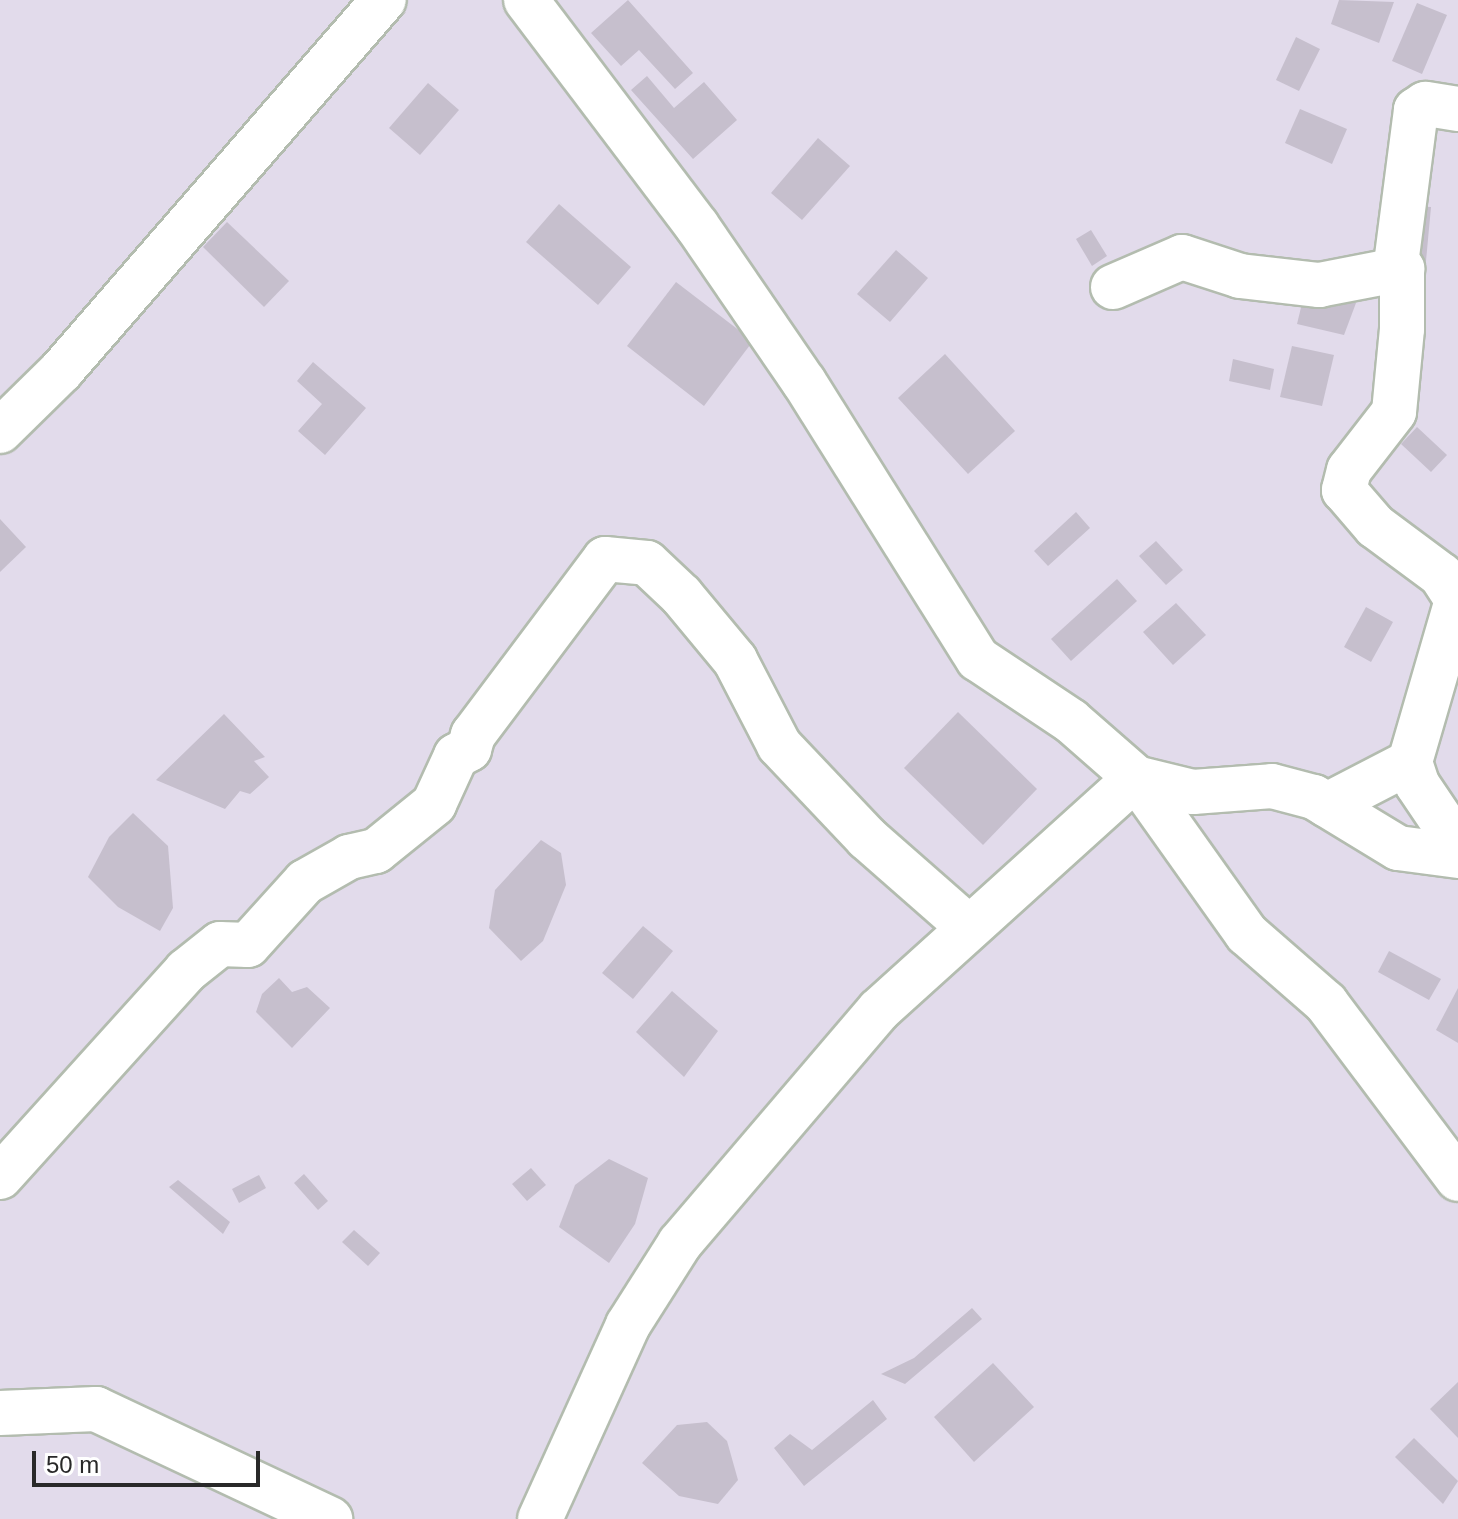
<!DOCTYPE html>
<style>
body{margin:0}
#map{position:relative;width:1458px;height:1519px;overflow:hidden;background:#e2dbeb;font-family:Helvetica,sans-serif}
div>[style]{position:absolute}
.building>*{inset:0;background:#c6bfcd}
.roads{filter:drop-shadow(2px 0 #b3bcaf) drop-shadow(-2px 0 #b3bcaf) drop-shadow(0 2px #b3bcaf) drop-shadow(0 -2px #b3bcaf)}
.minor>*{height:44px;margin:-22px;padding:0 22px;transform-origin:22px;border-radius:22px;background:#fff}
span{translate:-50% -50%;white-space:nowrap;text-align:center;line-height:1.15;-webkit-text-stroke:6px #fff;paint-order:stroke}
.scale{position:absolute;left:32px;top:1451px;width:228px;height:36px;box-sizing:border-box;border:4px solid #292929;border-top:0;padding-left:10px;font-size:24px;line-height:28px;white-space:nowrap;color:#292929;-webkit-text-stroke:6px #fff;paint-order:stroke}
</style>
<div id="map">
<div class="building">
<i style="clip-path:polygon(628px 0,693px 73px,675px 89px,639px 50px,621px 66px,591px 33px)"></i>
<i style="clip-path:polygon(1339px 0,1394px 2px,1379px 43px,1331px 24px)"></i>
<i style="clip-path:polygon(1417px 3px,1447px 15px,1422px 74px,1392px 61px)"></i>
<i style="clip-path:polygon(1296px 37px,1320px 49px,1299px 91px,1276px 80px)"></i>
<i style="clip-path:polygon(647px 76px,674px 108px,704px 82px,737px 120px,693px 159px,631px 90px)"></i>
<i style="clip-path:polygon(428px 83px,459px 110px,420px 155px,389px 128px)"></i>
<i style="clip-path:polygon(1300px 109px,1347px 129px,1332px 164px,1285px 143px)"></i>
<i style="clip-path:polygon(818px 138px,850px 166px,802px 220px,771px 193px)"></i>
<i style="clip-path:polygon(559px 204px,631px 267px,598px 305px,526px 242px)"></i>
<i style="clip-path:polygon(1411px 206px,1431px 207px,1426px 261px,1407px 259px)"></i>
<i style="clip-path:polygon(227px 222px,289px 281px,264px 307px,203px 247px)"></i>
<i style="clip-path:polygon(1091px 230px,1107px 256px,1092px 266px,1076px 239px)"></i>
<i style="clip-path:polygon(896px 250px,928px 278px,890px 322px,857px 294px)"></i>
<i style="clip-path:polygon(676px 282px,753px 341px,704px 406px,627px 346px)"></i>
<i style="clip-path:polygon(1305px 291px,1356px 303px,1344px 335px,1297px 324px)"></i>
<i style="clip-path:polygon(1292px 346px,1334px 355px,1322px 406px,1280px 397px)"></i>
<i style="clip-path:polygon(945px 354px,1015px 431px,968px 474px,898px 398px)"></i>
<i style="clip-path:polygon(1233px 359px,1274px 369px,1270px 390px,1229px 381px)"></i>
<i style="clip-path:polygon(313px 362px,366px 408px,325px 455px,298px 431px,322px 404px,297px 381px)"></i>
<i style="clip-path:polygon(1417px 427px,1447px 455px,1431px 472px,1401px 444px)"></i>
<i style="clip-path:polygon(1076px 512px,1090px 528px,1048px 566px,1034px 551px)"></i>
<i style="clip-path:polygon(0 519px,26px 547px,0 572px)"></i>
<i style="clip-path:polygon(1156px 541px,1183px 570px,1166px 585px,1139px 556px)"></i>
<i style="clip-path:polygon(1117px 579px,1137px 601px,1071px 661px,1051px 639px)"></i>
<i style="clip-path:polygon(1176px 603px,1206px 635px,1173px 665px,1143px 632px)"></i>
<i style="clip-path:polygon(1366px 607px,1393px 622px,1371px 662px,1344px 647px)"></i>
<i style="clip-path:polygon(958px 712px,1037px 789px,983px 845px,904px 768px)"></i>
<i style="clip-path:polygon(224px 714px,265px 757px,254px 761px,269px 777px,250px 794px,240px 791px,225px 809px,156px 780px)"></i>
<i style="clip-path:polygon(133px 813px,168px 846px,173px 908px,160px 931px,118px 907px,88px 877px,109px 837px)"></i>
<i style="clip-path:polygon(541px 840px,561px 853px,566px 885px,543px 941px,521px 961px,489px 928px,495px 890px)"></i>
<i style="clip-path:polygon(643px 926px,673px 951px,633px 999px,602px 973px)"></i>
<i style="clip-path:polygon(1389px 951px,1441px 979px,1429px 1000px,1378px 972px)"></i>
<i style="clip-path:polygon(279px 978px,292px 992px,307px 987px,330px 1008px,292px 1048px,256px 1012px,262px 994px)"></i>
<i style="clip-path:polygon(1458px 988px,1458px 1043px,1436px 1030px)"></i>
<i style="clip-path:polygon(672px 991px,718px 1031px,684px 1077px,636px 1032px)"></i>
<i style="clip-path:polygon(609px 1159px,648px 1178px,635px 1224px,609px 1263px,559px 1227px,575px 1185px)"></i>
<i style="clip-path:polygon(531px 1168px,546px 1185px,527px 1201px,512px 1184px)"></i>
<i style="clip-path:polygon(304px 1174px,328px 1201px,318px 1210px,294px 1183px)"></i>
<i style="clip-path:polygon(259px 1175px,266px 1188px,239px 1203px,232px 1189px)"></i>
<i style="clip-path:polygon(178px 1180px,230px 1222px,223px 1234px,169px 1187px)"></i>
<i style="clip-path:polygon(354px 1230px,380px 1253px,368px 1266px,342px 1242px)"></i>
<i style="clip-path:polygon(972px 1308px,982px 1319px,905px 1384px,881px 1374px,914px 1358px)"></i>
<i style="clip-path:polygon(993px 1363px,1034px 1407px,974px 1462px,934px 1417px)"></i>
<i style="clip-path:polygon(1458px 1382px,1458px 1438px,1430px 1409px)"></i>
<i style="clip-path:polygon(873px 1400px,887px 1419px,804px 1486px,774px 1448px,790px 1434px,812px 1450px)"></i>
<i style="clip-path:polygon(707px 1422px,727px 1441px,738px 1480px,718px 1504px,679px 1496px,642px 1463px,677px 1425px)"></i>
<i style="clip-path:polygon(1414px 1438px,1458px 1481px,1443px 1504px,1395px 1457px)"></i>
</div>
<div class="roads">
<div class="minor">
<i style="left:526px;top:0;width:283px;rotate:52.9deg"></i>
<i style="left:697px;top:226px;width:189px;rotate:55.6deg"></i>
<i style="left:804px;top:382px;width:327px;rotate:57.9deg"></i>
<i style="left:978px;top:659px;width:112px;rotate:33.7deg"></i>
<i style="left:1071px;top:721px;width:86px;rotate:41.2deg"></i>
<i style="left:1136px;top:778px;width:191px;rotate:54.6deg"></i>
<i style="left:1247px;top:934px;width:105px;rotate:41.1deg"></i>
<i style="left:1326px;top:1003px;width:220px;rotate:53.1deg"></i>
<i style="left:1458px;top:109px;width:33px;rotate:-171deg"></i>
<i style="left:1425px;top:104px;width:11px;rotate:146deg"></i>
<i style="left:1416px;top:110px;width:154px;rotate:97.4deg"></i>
<i style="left:1396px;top:263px;width:8px;rotate:45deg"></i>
<i style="left:1402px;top:269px;width:60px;rotate:90deg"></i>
<i style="left:1402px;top:329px;width:83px;rotate:95.5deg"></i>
<i style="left:1394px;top:412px;width:73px;rotate:127.8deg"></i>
<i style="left:1349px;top:470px;width:21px;rotate:104deg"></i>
<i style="left:1344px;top:490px;width:48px;rotate:49.3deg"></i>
<i style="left:1375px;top:526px;width:82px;rotate:36.6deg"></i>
<i style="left:1441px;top:575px;width:30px;rotate:57deg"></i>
<i style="left:1457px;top:600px;width:169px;rotate:106.2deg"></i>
<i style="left:1410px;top:762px;width:23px;rotate:72deg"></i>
<i style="left:1417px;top:784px;width:73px;rotate:56.1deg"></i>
<i style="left:1113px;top:287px;width:75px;rotate:-23.5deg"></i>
<i style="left:1182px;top:257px;width:61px;rotate:18.1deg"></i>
<i style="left:1240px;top:276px;width:80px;rotate:6.5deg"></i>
<i style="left:1319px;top:285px;width:85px;rotate:-10.9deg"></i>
<i style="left:0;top:431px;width:86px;rotate:-44.5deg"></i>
<i style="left:61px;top:371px;width:492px;rotate:-49deg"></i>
<i style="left:1327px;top:805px;width:93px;rotate:-27.4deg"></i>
<i style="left:0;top:1177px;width:278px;rotate:-47.9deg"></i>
<i style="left:186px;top:971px;width:43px;rotate:-38.5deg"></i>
<i style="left:220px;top:944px;width:28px;rotate:2deg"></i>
<i style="left:248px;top:945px;width:85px;rotate:-47.9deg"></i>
<i style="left:305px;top:882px;width:51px;rotate:-29.6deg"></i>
<i style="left:349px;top:857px;width:28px;rotate:-13deg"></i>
<i style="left:376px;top:851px;width:75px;rotate:-39deg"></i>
<i style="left:434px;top:804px;width:53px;rotate:-65.4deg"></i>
<i style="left:456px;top:756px;width:15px;rotate:-28deg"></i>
<i style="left:469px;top:749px;width:15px;rotate:-74deg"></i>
<i style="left:473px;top:735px;width:220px;rotate:-53.1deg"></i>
<i style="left:605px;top:559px;width:42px;rotate:5.4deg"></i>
<i style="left:647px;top:563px;width:47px;rotate:43.3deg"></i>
<i style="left:681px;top:595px;width:85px;rotate:50.3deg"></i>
<i style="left:735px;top:660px;width:96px;rotate:62.6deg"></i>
<i style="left:779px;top:745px;width:128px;rotate:46.6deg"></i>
<i style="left:867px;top:838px;width:133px;rotate:41.3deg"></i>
<i style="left:0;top:1413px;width:96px;rotate:-2.4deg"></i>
<i style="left:96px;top:1409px;width:259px;rotate:25.2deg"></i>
<i style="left:540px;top:1519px;width:213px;rotate:-65.6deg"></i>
<i style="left:628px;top:1325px;width:97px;rotate:-57.6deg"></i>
<i style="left:680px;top:1243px;width:306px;rotate:-49.5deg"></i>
<i style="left:879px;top:1010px;width:346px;rotate:-42.1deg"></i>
<i style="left:1136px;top:778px;width:59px;rotate:13.8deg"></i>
<i style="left:1193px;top:792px;width:79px;rotate:-4.3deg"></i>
<i style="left:1272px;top:786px;width:43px;rotate:14.7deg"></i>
<i style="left:1314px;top:797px;width:98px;rotate:31.3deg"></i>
<i style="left:1398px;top:848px;width:61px;rotate:7.6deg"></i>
</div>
</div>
<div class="scale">50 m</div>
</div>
